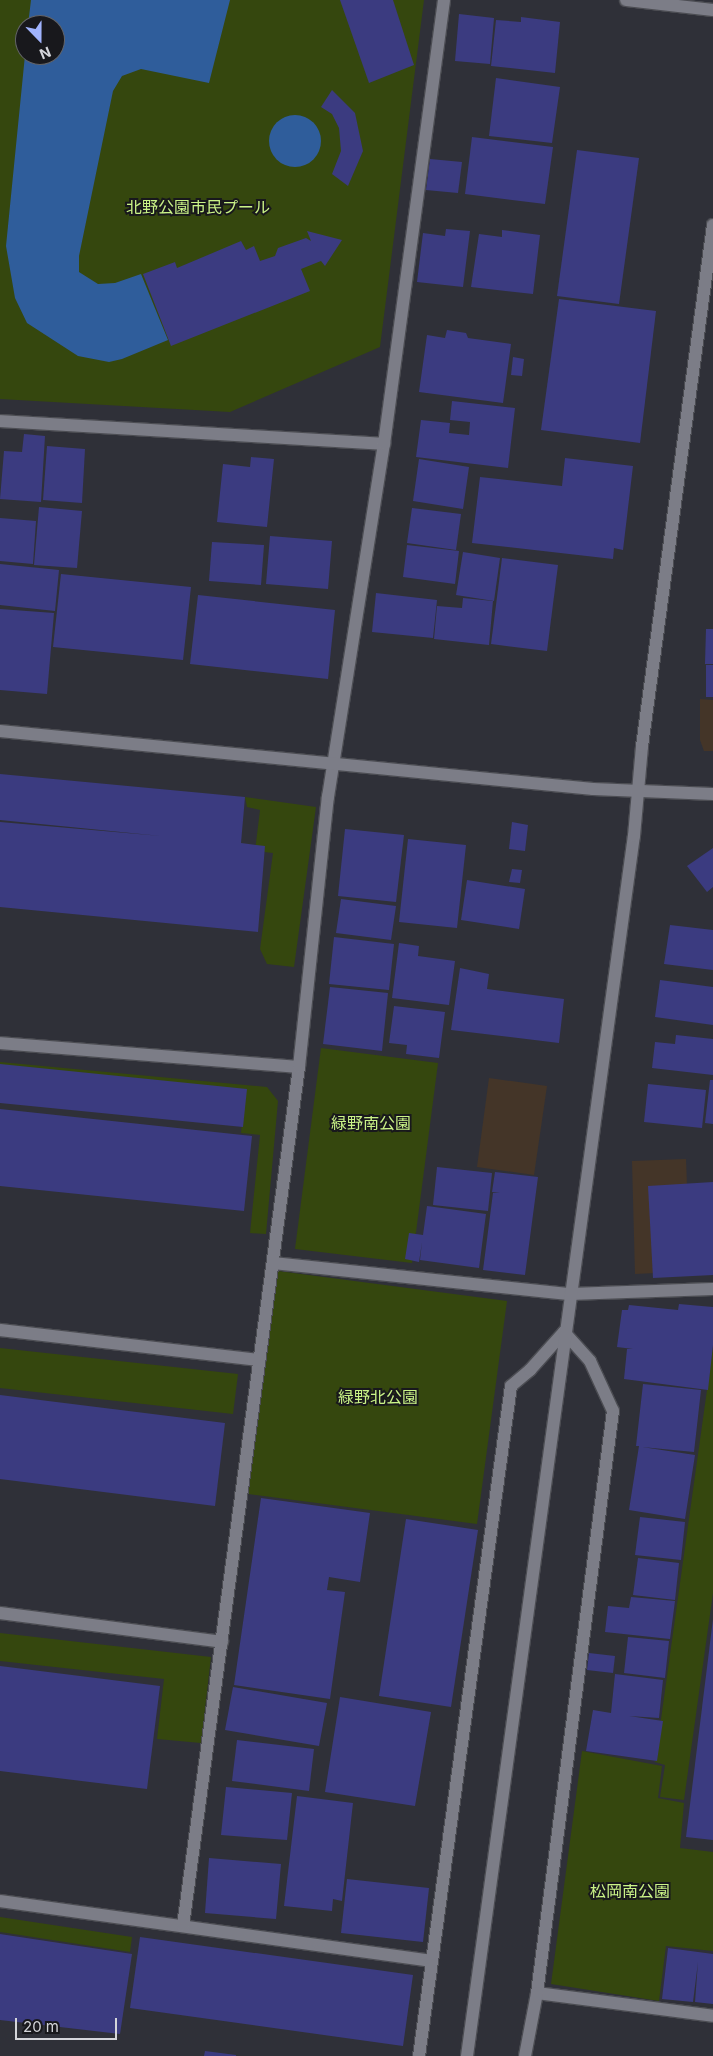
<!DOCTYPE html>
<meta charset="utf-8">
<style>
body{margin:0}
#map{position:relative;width:713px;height:2056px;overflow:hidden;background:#2f3038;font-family:Inter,"Noto Sans JP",sans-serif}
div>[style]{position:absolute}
.commercial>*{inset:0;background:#443528}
.green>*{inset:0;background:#35470e}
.water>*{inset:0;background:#2f5d9b}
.round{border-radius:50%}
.building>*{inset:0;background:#3b3b80}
.roads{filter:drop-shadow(1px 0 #4c4d53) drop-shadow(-1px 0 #4c4d53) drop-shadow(0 1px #4c4d53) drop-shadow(0 -1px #4c4d53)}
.minor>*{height:12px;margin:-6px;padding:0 6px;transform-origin:6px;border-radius:6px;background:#7c7d87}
.tertiary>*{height:12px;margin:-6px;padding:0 6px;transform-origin:6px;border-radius:6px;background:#7c7d87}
span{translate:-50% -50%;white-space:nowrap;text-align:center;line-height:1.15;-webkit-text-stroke:4px #18181c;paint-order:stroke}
.park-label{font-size:16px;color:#caf387}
.north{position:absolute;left:15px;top:15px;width:50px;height:50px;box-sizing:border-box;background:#18181c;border:1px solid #636468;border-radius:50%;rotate:158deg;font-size:14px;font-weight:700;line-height:20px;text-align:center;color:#d4d5da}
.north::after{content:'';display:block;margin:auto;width:18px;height:22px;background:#a0b3fd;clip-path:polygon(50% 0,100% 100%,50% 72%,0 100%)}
.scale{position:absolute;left:15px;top:2018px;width:102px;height:22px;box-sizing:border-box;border:2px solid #d4d5da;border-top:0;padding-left:6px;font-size:15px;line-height:18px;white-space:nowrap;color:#d4d5da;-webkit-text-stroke:4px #18181c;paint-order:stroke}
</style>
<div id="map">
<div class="commercial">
<i style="clip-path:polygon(700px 699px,713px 700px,713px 751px,704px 751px,700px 740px)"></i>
<i style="clip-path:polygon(489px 1078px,547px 1086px,534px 1175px,477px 1167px)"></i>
<i style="clip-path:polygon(686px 1159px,687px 1186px,676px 1272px,635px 1274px,632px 1161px)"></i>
</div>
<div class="green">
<i style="clip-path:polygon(evenodd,0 0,424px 0,380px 347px,230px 412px,0 399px,0 0,25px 25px,55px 25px,55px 55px,25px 55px,25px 25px)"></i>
<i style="clip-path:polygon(245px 797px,316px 807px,294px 967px,267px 964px,260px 949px,273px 853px,255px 851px,260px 810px,247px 807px)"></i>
<i style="clip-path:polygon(321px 1048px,438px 1063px,412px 1263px,295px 1249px)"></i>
<i style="clip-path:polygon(0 1062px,267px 1087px,278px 1101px,266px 1234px,250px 1233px,260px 1135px,241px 1133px,245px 1096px,0 1067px)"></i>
<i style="clip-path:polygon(278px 1271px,507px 1301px,477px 1524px,248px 1494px)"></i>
<i style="clip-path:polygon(713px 1347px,713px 1593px,684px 1800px,660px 1797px,665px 1765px,655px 1762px)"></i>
<i style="clip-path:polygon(0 1348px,238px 1374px,233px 1414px,0 1388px)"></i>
<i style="clip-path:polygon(0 1633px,211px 1657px,201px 1743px,157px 1739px,164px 1679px,0 1661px)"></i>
<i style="clip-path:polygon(582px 1751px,662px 1766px,658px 1798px,684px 1803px,680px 1848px,713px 1852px,713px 1951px,666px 1946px,659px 2001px,551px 1984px)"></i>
<i style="clip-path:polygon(0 1917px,132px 1937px,130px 1952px,0 1932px)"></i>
</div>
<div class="water">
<i style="clip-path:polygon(31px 0,230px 0,209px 83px,141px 69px,122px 76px,113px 91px,79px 256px,79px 272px,98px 284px,115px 283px,141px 274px,168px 340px,122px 359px,109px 362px,78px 356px,27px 323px,15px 298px,6px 246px,25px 55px,55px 55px,55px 25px,28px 25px)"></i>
<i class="round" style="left:269px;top:115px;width:52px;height:52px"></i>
</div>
<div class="building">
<i style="clip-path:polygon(340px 0,393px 0,414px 65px,369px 83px)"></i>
<i style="clip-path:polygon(459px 14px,494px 18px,490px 64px,455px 61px)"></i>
<i style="clip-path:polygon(521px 17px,560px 22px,555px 73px,491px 66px,496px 20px,521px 22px)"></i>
<i style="clip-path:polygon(496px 78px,560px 87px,552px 143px,489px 136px)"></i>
<i style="clip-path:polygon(332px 90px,355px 113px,363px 151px,348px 186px,332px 174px,341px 151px,339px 128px,332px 114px,321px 107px)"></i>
<i style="clip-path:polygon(472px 137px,553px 147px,545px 204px,465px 194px)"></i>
<i style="clip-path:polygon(577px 150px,639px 158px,619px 304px,557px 296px)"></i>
<i style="clip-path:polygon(430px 159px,462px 162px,458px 193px,426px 190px)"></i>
<i style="clip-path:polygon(446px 229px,470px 231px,463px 287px,417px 282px,423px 233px,445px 236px)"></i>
<i style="clip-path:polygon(502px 230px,540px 235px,533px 294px,471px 287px,479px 234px,502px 237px)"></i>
<i style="clip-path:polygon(307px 231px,342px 240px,325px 266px,321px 261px,301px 269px,310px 291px,171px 346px,143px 274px,175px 262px,177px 268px,241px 241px,246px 250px,254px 246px,260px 261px,275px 256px,278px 248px,306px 238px,311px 241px)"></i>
<i style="clip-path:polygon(559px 299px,656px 311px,640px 443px,541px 430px)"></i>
<i style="clip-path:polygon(447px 330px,466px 333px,468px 338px,511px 344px,503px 403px,419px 392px,427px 335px,445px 338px)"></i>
<i style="clip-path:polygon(513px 357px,524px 359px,522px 376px,511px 375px)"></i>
<i style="clip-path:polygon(452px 401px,515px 408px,508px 468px,416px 457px,421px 420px,450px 423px,449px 433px,469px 435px,470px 422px,450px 420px)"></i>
<i style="clip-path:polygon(24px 434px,45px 436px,41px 502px,0 499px,4px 451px,22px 452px)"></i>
<i style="clip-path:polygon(47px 446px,85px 449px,82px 503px,43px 500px)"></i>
<i style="clip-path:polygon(251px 457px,274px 459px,267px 527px,217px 522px,223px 464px,250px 467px)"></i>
<i style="clip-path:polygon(565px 458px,633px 466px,623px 550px,614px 548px,613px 559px,472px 543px,480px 477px,562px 486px)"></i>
<i style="clip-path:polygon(419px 459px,469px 467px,463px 509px,413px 501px)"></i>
<i style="clip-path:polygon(39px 507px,82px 511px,77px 568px,34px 565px)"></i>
<i style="clip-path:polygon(412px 508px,461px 514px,456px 550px,407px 543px)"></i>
<i style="clip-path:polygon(0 518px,36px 521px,33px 564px,0 561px)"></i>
<i style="clip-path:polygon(270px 536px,332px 541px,328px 589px,266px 584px)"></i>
<i style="clip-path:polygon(212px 542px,264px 545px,261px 585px,209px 581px)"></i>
<i style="clip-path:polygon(407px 545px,459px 551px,455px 584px,403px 577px)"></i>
<i style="clip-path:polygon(463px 552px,500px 558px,494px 601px,456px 595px)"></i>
<i style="clip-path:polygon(502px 558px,558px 565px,547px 651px,491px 644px)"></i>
<i style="clip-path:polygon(0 564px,59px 570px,55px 611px,0 605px)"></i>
<i style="clip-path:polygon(61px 574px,191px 587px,183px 660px,53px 647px)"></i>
<i style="clip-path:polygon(376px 593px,437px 600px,433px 638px,372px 632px)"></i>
<i style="clip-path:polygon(198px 595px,335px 610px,328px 679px,190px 664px)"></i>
<i style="clip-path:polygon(463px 598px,493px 601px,489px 645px,434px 639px,437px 606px,462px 608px)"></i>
<i style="clip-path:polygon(0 609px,54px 613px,47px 694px,0 690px)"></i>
<i style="clip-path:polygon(706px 629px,713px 629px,713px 664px,705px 664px)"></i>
<i style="clip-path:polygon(706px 665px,713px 665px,713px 697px,706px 697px)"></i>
<i style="clip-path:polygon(0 774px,245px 797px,241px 843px,265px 846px,258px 932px,0 907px,0 822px,161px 836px,0 820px)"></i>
<i style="clip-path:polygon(512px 822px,528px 825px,525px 851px,509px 849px)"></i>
<i style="clip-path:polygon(345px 829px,404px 835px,396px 902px,338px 896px)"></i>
<i style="clip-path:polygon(408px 839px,466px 845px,457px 928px,399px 922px)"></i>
<i style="clip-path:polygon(713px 848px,713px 887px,707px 892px,687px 866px)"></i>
<i style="clip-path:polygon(512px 869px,522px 870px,520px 883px,509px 882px)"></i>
<i style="clip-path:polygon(467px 880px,525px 889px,519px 929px,461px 920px)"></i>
<i style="clip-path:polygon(341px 899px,396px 906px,391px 940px,336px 933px)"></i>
<i style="clip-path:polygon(670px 925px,713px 930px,713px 970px,664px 964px)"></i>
<i style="clip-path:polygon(334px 937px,394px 944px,389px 990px,329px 984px)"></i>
<i style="clip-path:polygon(399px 943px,419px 946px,418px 956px,455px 961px,449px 1005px,392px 998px)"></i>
<i style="clip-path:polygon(460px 968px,489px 974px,487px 989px,564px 999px,559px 1043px,451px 1030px)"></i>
<i style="clip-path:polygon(660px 980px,713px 987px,713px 1025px,655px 1017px)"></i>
<i style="clip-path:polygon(330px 987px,388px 993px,382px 1051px,323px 1044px)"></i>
<i style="clip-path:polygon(394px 1006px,445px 1012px,439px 1058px,406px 1054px,407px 1045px,389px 1043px)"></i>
<i style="clip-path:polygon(676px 1035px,713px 1039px,713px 1075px,652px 1068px,655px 1042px,675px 1044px)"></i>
<i style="clip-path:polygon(0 1064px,247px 1089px,243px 1127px,0 1103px)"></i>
<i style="clip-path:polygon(710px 1080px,713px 1080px,713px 1124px,705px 1123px)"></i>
<i style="clip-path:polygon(648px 1084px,706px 1090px,702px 1128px,644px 1122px)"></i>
<i style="clip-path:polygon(0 1109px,252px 1136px,244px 1211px,0 1186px)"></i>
<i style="clip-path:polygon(437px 1167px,492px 1173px,488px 1211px,433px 1205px)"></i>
<i style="clip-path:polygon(495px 1172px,538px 1177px,525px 1275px,483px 1270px,493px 1193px,500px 1193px,492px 1192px)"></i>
<i style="clip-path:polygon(713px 1182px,713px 1275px,653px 1278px,648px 1186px)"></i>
<i style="clip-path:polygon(427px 1206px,486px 1214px,479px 1268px,420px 1260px,422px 1242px,419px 1262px,405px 1259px,409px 1233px,423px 1235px)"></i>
<i style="clip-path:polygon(679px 1304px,713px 1307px,713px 1345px,708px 1390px,624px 1379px,627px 1349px,633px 1349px,617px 1347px,622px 1310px,628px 1310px,629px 1305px,678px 1310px)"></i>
<i style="clip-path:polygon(643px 1384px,701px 1390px,694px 1452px,642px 1447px,695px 1455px,685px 1519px,629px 1510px,639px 1446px,636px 1446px)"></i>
<i style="clip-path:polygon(0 1395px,225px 1423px,215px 1506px,0 1479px)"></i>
<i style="clip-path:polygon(261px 1498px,370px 1513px,360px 1582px,329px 1577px,327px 1590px,345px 1592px,330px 1699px,234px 1685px)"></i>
<i style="clip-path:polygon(640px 1517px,685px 1522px,681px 1560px,635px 1555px)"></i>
<i style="clip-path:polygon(406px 1519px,478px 1530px,451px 1707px,379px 1696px)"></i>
<i style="clip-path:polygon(638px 1558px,679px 1563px,675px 1600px,633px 1595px)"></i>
<i style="clip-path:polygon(631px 1597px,675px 1601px,670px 1639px,605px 1632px,608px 1606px,629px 1608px)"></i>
<i style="clip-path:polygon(713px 1619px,713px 1840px,686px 1837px)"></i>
<i style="clip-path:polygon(628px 1637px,669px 1641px,665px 1678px,624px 1673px)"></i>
<i style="clip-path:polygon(589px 1653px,615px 1656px,613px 1673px,587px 1670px)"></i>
<i style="clip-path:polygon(0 1666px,160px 1686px,147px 1789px,0 1771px)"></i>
<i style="clip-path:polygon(615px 1674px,663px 1680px,659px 1718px,629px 1716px,663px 1721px,657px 1761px,586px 1751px,593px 1710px,611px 1713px)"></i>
<i style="clip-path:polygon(233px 1687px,327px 1703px,319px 1746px,225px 1730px)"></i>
<i style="clip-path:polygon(340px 1697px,431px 1712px,415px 1806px,325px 1792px)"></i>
<i style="clip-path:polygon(237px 1740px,314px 1749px,309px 1791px,232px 1781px)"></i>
<i style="clip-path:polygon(226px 1787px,292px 1793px,287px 1840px,221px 1835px)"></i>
<i style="clip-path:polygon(297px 1796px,353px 1803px,342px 1901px,333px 1899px,332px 1911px,284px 1906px)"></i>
<i style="clip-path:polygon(209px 1858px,281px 1864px,276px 1919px,205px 1913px)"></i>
<i style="clip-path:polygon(347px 1879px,429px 1888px,423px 1942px,341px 1933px)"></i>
<i style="clip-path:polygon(0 1934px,132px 1954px,120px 2034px,0 2020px)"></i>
<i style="clip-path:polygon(140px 1937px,413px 1975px,403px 2046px,130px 2008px)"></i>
<i style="clip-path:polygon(668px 1948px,713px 1954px,713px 2004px,695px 2002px,698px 1962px,693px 2002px,662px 1999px)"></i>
<i style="clip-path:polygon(205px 2051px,236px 2055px,236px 2056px,204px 2056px)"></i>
</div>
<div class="roads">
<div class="minor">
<i style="left:626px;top:0;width:88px;rotate:6.6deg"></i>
<i style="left:0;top:421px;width:385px;rotate:3.4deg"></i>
<i style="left:0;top:1043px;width:300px;rotate:4.6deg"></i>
<i style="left:273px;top:1263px;width:299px;rotate:6deg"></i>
<i style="left:570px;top:1294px;width:143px;rotate:-2deg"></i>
<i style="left:0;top:1330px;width:261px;rotate:6.6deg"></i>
<i style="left:0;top:1613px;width:224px;rotate:7.4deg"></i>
<i style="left:0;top:1901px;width:434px;rotate:7.9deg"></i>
<i style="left:183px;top:1926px;width:867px;rotate:-82.31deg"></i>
<i style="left:299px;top:1067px;width:272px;rotate:-83.9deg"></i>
<i style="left:328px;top:797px;width:357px;rotate:-81deg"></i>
<i style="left:384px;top:444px;width:448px;rotate:-82.3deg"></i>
<i style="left:537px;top:1993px;width:177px;rotate:7.4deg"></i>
<i style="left:419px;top:2056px;width:676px;rotate:-82.18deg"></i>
<i style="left:511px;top:1386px;width:25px;rotate:-40deg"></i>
<i style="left:530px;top:1370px;width:51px;rotate:-48.2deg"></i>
<i style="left:564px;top:1332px;width:39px;rotate:48deg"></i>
<i style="left:590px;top:1361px;width:55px;rotate:65.3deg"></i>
<i style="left:613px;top:1411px;width:587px;rotate:97.44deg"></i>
<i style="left:537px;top:1993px;width:64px;rotate:100.8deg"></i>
</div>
<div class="tertiary">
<i style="left:0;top:731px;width:596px;rotate:5.59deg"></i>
<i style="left:593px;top:789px;width:120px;rotate:2.4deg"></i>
<i style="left:467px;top:2056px;width:1231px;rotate:-82.21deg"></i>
<i style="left:634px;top:836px;width:90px;rotate:-84.9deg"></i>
<i style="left:642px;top:746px;width:526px;rotate:-82.24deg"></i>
</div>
</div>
<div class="park-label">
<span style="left:198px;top:207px">北野公園市民プール</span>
<span style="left:371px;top:1123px">緑野南公園</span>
<span style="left:378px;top:1397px">緑野北公園</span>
<span style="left:630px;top:1891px">松岡南公園</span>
</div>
<div class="north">N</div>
<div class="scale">20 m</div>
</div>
